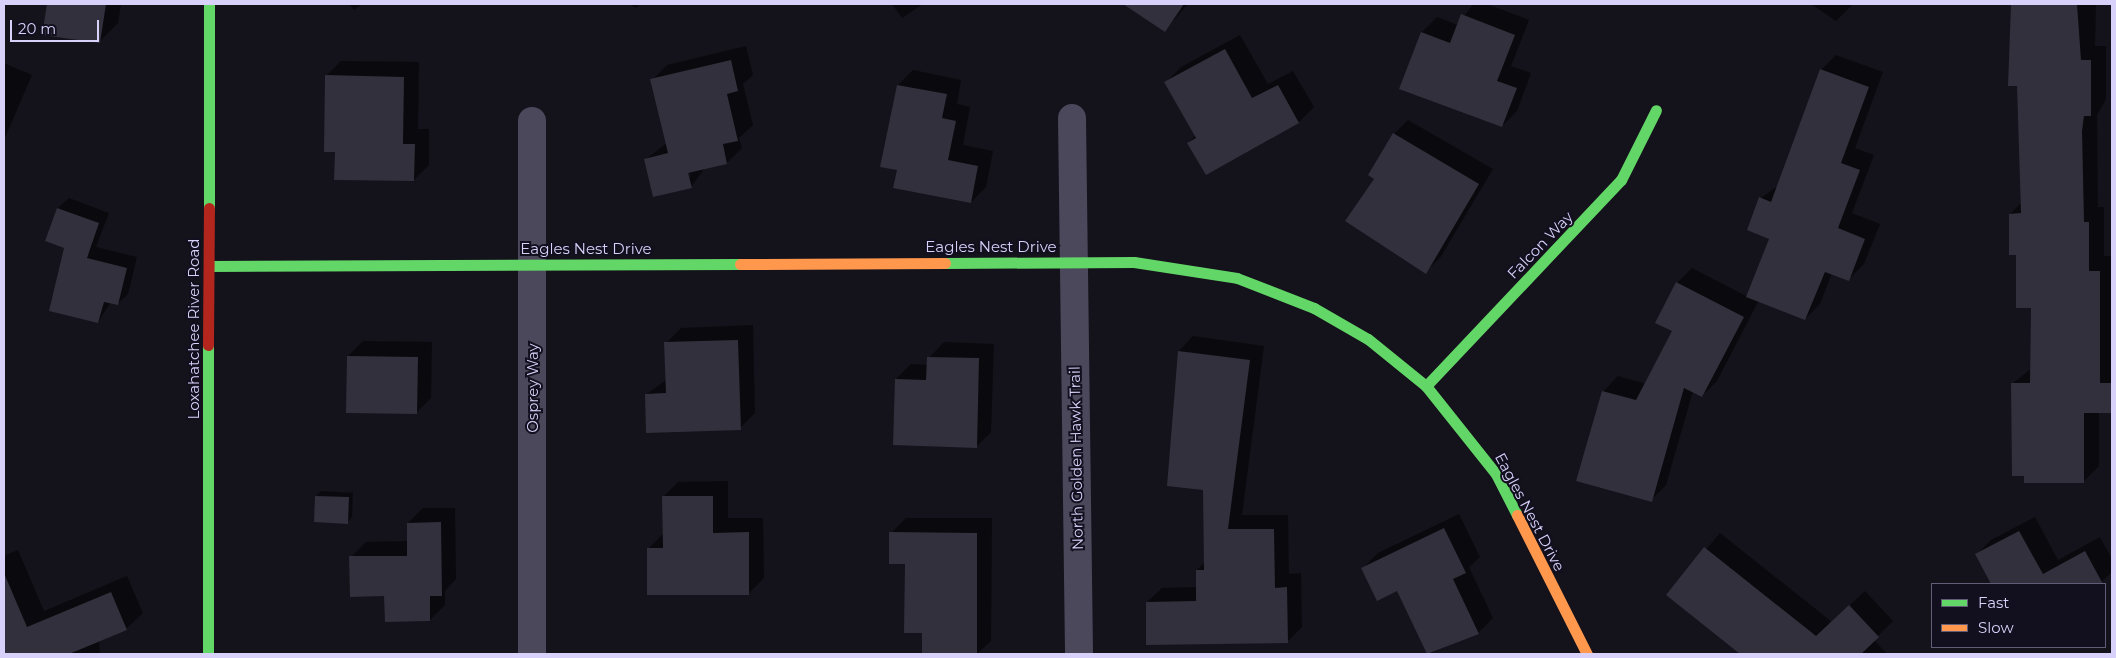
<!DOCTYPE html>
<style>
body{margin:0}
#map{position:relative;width:2116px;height:658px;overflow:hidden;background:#14121a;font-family:Montserrat,sans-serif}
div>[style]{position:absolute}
.shadow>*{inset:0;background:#0007}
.building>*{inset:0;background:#32303c}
.street>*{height:28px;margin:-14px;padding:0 14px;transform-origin:14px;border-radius:14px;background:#4a485a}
.fast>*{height:11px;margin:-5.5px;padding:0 5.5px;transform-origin:5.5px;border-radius:5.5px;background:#63d668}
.slow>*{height:11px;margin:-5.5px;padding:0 5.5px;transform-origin:5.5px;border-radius:5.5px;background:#ff974d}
.jam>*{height:11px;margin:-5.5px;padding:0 5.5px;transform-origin:5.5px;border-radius:5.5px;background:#b3261e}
span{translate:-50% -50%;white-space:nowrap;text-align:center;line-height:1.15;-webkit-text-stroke:4px #120f1e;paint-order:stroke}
.street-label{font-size:15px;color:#d8d1f9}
.frame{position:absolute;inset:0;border:5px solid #d8d1f9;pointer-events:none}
.legend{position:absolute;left:1931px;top:583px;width:175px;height:65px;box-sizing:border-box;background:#120f1e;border:1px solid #615d76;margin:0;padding:6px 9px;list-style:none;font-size:15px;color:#d8d1f9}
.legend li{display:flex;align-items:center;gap:10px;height:25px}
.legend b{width:25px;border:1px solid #615d76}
.scale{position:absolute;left:10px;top:20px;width:89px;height:22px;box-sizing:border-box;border:2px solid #d8d1f9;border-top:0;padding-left:6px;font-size:15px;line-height:18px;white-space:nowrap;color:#d8d1f9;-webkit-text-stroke:4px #120f1e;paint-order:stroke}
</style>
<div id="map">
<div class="shadow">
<i style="clip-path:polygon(48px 4px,121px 4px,118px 23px,99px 42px,43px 33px)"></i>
<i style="clip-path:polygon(349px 4px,362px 4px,354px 10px)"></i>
<i style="clip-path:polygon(629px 4px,640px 4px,636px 8px)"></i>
<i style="clip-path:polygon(892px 4px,923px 4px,902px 18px)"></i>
<i style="clip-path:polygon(1134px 4px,1188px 4px,1165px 30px,1131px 8px)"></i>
<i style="clip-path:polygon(1473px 4px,1487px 4px,1529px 20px,1511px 66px,1531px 73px,1517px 111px,1502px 126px,1401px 88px,1422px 32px,1437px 17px,1458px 25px)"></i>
<i style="clip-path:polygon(1811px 4px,1853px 4px,1836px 21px)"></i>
<i style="clip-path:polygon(2012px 4px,2096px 4px,2095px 46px,2106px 46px,2106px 99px,2097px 115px,2098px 207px,2104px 207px,2104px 256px,2112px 256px,2112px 410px,2099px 412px,2099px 466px,2084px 481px,2012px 384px,2032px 368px,2032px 307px,2010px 214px,2022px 202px,2018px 84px,2010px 84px)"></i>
<i style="clip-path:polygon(1240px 35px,1268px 84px,1293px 71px,1314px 107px,1299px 122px,1188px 143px,1196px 135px,1166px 82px,1181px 67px)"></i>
<i style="clip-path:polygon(evenodd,746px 46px,753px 75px,743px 84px,753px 125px,739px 138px,742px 148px,727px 163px,705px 168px,691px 187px,645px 160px,667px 143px,652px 80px,667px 65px,746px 46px,688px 167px,691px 178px,688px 178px,688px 167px)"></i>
<i style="clip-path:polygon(1836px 55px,1883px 72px,1855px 148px,1874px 155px,1852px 213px,1880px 224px,1864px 264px,1849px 279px,1832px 273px,1820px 304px,1805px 319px,1759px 300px,1717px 381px,1702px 396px,1693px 391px,1666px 485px,1651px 500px,1603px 392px,1618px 376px,1646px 384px,1673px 331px,1677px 283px,1692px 268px,1748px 297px,1771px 238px,1761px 198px,1779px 185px,1821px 70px)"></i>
<i style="clip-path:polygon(341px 61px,419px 62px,418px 129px,429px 129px,429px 165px,414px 180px,336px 151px,326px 76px)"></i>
<i style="clip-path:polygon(4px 63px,32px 75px,4px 140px)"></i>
<i style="clip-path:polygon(913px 70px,961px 80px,957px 104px,970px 107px,963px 145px,993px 151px,986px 187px,971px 202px,898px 169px,898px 85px)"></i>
<i style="clip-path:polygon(1408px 120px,1493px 169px,1440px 258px,1425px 272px,1376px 179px,1394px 134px)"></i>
<i style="clip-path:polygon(69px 198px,109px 213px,96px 247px,137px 257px,128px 294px,117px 304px,111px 302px,98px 322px,66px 247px,47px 240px,58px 208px)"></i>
<i style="clip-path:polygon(753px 325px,755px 413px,740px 428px,647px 394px,667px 379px,666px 343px,681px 328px)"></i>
<i style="clip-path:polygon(1193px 336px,1264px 346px,1242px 515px,1288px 515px,1289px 574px,1301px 573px,1302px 627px,1287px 642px,1147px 602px,1162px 588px,1197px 587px,1197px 570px,1205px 562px,1204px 489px,1179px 351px)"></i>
<i style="clip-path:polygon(363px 341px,432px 342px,431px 398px,416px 413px,348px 356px)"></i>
<i style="clip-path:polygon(944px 342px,994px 344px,991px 432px,976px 447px,896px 379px,911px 364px,928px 365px,929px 358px)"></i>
<i style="clip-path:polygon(728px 481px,728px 518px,763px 518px,764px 578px,749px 593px,648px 549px,664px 533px,663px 497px,678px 482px)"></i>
<i style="clip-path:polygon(321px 491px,353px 493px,352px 517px,347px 523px,316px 496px)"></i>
<i style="clip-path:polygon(423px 508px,455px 508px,456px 579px,445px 591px,445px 605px,430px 620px,385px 595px,351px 557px,366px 542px,408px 541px,408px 523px)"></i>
<i style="clip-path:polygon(1459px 514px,1480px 557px,1469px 567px,1493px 618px,1478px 633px,1429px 654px,1398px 589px,1363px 568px,1378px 553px)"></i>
<i style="clip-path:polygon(2035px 517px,2058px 560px,2100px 537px,2112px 559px,2112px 572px,2099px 584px,1992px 584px,1976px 555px,1991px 540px)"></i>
<i style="clip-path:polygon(906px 518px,992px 518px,991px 641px,977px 654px,923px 654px,924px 632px,906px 563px,891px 533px)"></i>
<i style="clip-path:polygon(1720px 533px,1832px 622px,1865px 591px,1893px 621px,1874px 640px,1886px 653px,1742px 654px,1668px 594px)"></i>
<i style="clip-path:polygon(18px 550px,44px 611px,127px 576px,143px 613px,126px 629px,99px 641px,100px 654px,4px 654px,4px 556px)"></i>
</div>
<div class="building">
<i style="clip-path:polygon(47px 4px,106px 4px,100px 43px,42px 35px)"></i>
<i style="clip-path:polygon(1123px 4px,1184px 4px,1165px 32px)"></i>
<i style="clip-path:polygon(2011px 4px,2077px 4px,2081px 60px,2091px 60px,2091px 116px,2084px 116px,2082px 131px,2084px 222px,2089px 222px,2089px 271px,2100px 271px,2100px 383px,2111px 383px,2111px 413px,2084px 413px,2084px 483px,2024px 483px,2024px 476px,2012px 476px,2011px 383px,2030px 383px,2031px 308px,2016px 308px,2016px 255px,2009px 255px,2009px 214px,2021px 213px,2017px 86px,2008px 86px)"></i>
<i style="clip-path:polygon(1461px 14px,1515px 35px,1497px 81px,1517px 88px,1502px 127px,1399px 89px,1421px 32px,1450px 43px)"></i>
<i style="clip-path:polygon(1225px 49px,1252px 98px,1278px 85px,1299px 123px,1206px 175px,1187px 143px,1196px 138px,1164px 82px)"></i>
<i style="clip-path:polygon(731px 60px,738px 91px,727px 94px,738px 141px,723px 144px,727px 164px,688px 173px,692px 188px,653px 197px,644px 159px,668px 153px,650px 79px)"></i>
<i style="clip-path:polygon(1820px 69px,1869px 87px,1841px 163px,1860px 170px,1838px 228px,1865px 239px,1849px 281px,1825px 272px,1805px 320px,1746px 297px,1769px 239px,1747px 230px,1759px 197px,1771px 202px)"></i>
<i style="clip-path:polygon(325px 75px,404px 77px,403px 144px,415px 144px,414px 181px,334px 180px,335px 152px,324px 152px)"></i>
<i style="clip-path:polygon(897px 85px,947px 94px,942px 118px,956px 121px,948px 160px,978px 166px,971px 203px,893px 188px,897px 170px,880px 167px)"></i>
<i style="clip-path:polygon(1393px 133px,1479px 184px,1426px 274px,1345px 221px,1374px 179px,1368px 175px)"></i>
<i style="clip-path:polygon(57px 208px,99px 223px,87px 258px,127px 268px,118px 305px,104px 302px,98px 323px,49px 311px,64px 248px,45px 241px)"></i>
<i style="clip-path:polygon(1676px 282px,1744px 317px,1702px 397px,1684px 388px,1652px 502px,1576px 481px,1602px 391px,1636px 400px,1672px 331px,1655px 323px)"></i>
<i style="clip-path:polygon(738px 340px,741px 430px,646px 433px,645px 394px,666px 393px,664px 342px)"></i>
<i style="clip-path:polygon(1178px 351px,1250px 360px,1228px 529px,1274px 529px,1275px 588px,1287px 587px,1288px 643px,1146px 645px,1146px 602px,1196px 601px,1196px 570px,1204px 570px,1203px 490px,1167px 486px)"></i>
<i style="clip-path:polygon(347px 356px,418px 357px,417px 414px,346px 413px)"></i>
<i style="clip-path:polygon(927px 357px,979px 358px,977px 448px,893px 445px,895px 379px,926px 380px)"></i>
<i style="clip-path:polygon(315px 496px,349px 497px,348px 524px,314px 522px)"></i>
<i style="clip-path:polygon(662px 496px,713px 496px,713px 533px,749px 532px,749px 595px,647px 595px,647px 548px,663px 548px)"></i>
<i style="clip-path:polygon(441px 522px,442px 596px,430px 596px,430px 621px,385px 622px,384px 596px,350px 597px,349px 556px,407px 556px,407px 523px)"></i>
<i style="clip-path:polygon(1444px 528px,1466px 573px,1453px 579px,1479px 634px,1427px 654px,1397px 591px,1377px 601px,1361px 568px)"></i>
<i style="clip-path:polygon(2019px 531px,2043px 574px,2085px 551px,2103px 584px,1991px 584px,1975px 554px)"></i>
<i style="clip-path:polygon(889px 532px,977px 533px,977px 654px,922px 654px,922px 633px,904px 633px,905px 564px,889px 564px)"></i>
<i style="clip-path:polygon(1704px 547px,1816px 636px,1849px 605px,1879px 637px,1861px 654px,1740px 654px,1666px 595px)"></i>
<i style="clip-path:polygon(4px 573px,27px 627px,111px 592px,127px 630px,69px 654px,4px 654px)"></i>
</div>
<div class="street">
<i style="left:1072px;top:118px;width:536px;rotate:89.25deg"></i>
<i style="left:532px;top:654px;width:533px;rotate:-90deg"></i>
</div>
<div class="fast">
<i style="left:209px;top:208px;width:204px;rotate:-90deg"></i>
<i style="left:945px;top:263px;width:189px;rotate:-0.3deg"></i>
<i style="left:1134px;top:262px;width:104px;rotate:8.8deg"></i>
<i style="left:1237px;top:278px;width:83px;rotate:21.3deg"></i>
<i style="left:1314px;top:308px;width:62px;rotate:29.9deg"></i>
<i style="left:1368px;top:339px;width:75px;rotate:39deg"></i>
<i style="left:1426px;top:386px;width:112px;rotate:51.5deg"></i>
<i style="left:1496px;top:474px;width:46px;rotate:62.9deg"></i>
<i style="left:209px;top:266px;width:531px;rotate:-0.22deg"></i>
<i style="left:1426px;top:386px;width:284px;rotate:-46.6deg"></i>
<i style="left:1621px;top:180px;width:78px;rotate:-63.4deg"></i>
<i style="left:208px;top:654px;width:309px;rotate:-90deg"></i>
</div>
<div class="slow">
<i style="left:740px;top:264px;width:205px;rotate:-0.3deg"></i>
<i style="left:1517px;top:515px;width:156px;rotate:63.3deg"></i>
</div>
<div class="jam">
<i style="left:208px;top:345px;width:137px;rotate:-89.6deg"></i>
</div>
<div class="street-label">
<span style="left:1540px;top:245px;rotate:-46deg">Falcon Way</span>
<span style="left:991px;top:247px">Eagles Nest Drive</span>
<span style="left:586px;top:249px">Eagles Nest Drive</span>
<span style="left:194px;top:329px;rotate:-90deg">Loxahatchee River Road</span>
<span style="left:533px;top:388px;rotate:-90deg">Osprey Way</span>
<span style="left:1076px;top:458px;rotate:-91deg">North Golden Hawk Trail</span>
<span style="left:1530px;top:512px;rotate:62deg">Eagles Nest Drive</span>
</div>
<div class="frame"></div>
<ul class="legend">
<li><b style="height:6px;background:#63d668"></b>Fast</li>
<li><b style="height:6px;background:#ff974d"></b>Slow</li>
</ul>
<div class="scale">20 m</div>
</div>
